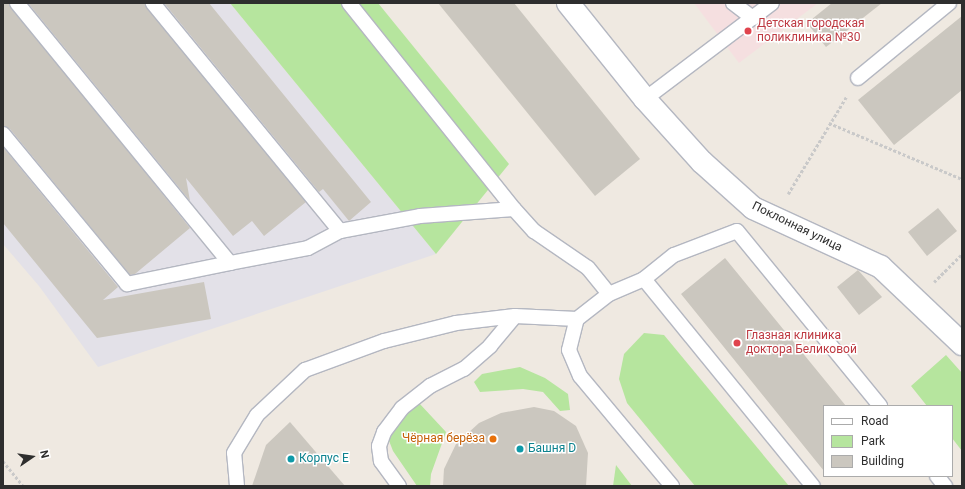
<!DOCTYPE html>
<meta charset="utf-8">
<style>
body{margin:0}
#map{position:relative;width:965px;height:489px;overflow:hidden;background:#efe9e1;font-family:Roboto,sans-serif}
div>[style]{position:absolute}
.industrial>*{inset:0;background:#e3e1e8}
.medical>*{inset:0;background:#f5dfe0}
.green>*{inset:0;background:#b6e59e}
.building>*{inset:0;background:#cbc7bf}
.path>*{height:2.5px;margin-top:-1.25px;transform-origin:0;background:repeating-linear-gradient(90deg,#c9c9c9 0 3px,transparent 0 5px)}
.roads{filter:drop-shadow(1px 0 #b4b7c1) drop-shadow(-1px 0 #b4b7c1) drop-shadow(0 1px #b4b7c1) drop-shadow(0 -1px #b4b7c1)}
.service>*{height:14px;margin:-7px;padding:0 7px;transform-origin:7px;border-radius:7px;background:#fff}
.minor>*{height:22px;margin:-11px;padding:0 11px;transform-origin:11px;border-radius:11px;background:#fff}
.dots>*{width:11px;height:11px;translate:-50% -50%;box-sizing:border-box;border:2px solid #fff;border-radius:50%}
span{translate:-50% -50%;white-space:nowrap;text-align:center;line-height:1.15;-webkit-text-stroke:3px #fff;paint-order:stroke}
.health-label{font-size:12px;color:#be3a42}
.left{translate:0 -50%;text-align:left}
.street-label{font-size:12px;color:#2e2e2e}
.food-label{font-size:12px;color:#c56008}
.right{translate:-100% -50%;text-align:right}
.culture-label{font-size:12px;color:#0d838f}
.frame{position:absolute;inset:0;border:4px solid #2e2e2e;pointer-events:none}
.legend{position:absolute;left:823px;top:405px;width:130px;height:72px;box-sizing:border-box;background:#fff;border:1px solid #ababab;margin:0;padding:5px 7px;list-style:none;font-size:12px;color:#2e2e2e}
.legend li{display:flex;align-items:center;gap:8px;height:20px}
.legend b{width:20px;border:1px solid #ababab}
.north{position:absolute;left:12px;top:437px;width:40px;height:40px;-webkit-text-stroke:3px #fff;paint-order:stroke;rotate:77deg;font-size:11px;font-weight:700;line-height:16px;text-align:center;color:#2e2e2e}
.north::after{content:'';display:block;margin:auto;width:14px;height:18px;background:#2e2e2e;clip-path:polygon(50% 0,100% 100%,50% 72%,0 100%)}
</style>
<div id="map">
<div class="industrial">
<i style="clip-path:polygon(3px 3px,230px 3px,436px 254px,98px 367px,39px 286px,3px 244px)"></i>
</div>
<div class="medical">
<i style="clip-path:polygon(694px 3px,818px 3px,739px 63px)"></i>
</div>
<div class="green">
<i style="clip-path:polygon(230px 3px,378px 3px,509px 164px,436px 254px)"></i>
<i style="clip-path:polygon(644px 333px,664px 335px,789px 486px,695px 486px,627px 403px,619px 379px,624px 354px)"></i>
<i style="clip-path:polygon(946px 355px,962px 373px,962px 451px,952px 438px,952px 406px,927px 406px,911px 386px)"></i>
<i style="clip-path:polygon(520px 367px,545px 378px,568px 394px,570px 410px,560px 411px,543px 392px,523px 389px,480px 392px,474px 382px,482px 374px)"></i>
<i style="clip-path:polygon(419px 403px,446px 432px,431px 474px,430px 486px,417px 486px,393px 451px,386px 433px,394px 419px)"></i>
<i style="clip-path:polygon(616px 465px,632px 486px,613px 486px)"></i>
</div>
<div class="building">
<i style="clip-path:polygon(3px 3px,9px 3px,190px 228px,135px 274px,130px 275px,10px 129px,3px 126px)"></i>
<i style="clip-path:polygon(28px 3px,145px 3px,306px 202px,264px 236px,252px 221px,233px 236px,186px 178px,190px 201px)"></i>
<i style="clip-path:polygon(164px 3px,209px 3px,371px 202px,349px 221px,323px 189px,319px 192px)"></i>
<i style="clip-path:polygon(438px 3px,514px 3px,640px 159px,595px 196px)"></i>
<i style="clip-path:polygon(832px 3px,882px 3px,826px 47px,807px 23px)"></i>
<i style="clip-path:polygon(962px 16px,962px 90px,894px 145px,858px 100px)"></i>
<i style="clip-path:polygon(3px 147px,118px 287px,103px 300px,204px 282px,211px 319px,97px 338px,3px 223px)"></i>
<i style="clip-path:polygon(938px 208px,957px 231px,927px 256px,908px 232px)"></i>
<i style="clip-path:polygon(725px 258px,846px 406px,824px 406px,824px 471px,681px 294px)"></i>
<i style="clip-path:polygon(858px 270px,882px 297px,859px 315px,837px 287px)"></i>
<i style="clip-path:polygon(534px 407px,554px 411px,576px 426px,588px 453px,586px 486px,443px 486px,444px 469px,456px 444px,479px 423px,501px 413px)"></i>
<i style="clip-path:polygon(290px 422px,345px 486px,252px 486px,266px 445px)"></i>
</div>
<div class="path">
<i style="left:829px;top:123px;width:144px;rotate:22.8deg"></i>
<i style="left:788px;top:194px;width:113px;rotate:-59.1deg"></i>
<i style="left:934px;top:282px;width:40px;rotate:-45deg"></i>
<i style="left:3px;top:461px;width:32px;rotate:51deg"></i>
</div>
<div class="roads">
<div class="service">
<i style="left:17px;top:3px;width:336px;rotate:50.7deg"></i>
<i style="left:230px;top:263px;width:79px;rotate:-10.9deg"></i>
<i style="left:308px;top:248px;width:36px;rotate:-28deg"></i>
<i style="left:340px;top:231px;width:295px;rotate:-129.4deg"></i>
<i style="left:349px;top:3px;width:264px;rotate:51.3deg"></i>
<i style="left:514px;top:209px;width:30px;rotate:48deg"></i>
<i style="left:534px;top:231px;width:65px;rotate:34.4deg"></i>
<i style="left:588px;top:268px;width:33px;rotate:51deg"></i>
<i style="left:733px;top:3px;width:25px;rotate:37deg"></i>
<i style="left:858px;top:78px;width:118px;rotate:-39.5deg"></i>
<i style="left:645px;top:99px;width:159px;rotate:-37.1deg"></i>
<i style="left:3px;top:134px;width:195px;rotate:50.4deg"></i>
<i style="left:127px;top:284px;width:105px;rotate:-11.5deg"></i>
<i style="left:340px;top:231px;width:81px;rotate:-10.6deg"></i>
<i style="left:420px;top:216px;width:94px;rotate:-4.3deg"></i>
<i style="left:644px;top:279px;width:267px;rotate:50.8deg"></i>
<i style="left:937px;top:476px;width:13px;rotate:51deg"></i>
<i style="left:237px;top:486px;width:33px;rotate:-95deg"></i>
<i style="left:234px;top:453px;width:44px;rotate:-58.8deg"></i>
<i style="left:257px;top:415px;width:66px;rotate:-43.2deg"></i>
<i style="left:305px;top:370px;width:84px;rotate:-20.2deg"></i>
<i style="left:384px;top:341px;width:74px;rotate:-14deg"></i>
<i style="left:456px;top:323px;width:59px;rotate:-6.8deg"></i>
<i style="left:515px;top:316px;width:62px;rotate:2.8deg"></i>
<i style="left:399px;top:486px;width:31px;rotate:-126deg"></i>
<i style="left:381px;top:461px;width:15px;rotate:-98deg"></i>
<i style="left:379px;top:446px;width:15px;rotate:-70deg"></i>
<i style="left:384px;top:432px;width:30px;rotate:-53deg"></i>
<i style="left:402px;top:408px;width:36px;rotate:-38deg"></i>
<i style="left:430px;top:386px;width:38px;rotate:-27deg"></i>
<i style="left:464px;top:369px;width:35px;rotate:-41deg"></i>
<i style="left:490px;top:346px;width:39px;rotate:-50deg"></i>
<i style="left:672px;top:486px;width:143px;rotate:-129.9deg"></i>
<i style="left:580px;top:376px;width:28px;rotate:-113deg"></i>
<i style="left:569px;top:350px;width:32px;rotate:-76deg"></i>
<i style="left:577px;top:319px;width:41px;rotate:-38deg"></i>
<i style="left:609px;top:294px;width:38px;rotate:-23deg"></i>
<i style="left:644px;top:279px;width:38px;rotate:-39deg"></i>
<i style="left:674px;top:255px;width:67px;rotate:-20.9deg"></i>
<i style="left:737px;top:231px;width:226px;rotate:50.7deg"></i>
</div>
<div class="minor">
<i style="left:568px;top:3px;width:123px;rotate:51.3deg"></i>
<i style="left:645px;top:99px;width:85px;rotate:47.9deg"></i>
<i style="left:702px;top:162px;width:69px;rotate:42deg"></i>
<i style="left:753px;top:208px;width:141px;rotate:24.7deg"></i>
<i style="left:881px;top:267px;width:112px;rotate:43.5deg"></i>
</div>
</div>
<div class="dots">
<i style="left:748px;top:31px;background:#e0444e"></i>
<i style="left:737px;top:343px;background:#e0444e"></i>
<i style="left:493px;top:439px;background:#e8710a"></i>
<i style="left:520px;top:449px;background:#0f9aa8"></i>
<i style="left:291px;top:459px;background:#0f9aa8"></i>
</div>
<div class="health-label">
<span class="left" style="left:757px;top:31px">Детская городская<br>поликлиника №30</span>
<span class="left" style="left:746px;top:343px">Глазная клиника<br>доктора Беликовой</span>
</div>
<div class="street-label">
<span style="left:797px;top:227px;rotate:26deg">Поклонная улица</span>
</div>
<div class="food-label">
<span class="right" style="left:485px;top:439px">Чёрная берёза</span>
</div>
<div class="culture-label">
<span class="left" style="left:528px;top:449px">Башня D</span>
<span class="left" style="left:299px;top:459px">Корпус E</span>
</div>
<div class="frame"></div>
<ul class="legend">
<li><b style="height:5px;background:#fff"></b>Road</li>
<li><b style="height:11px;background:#b6e59e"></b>Park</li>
<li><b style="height:11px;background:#cbc7bf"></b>Building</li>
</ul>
<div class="north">N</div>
</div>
